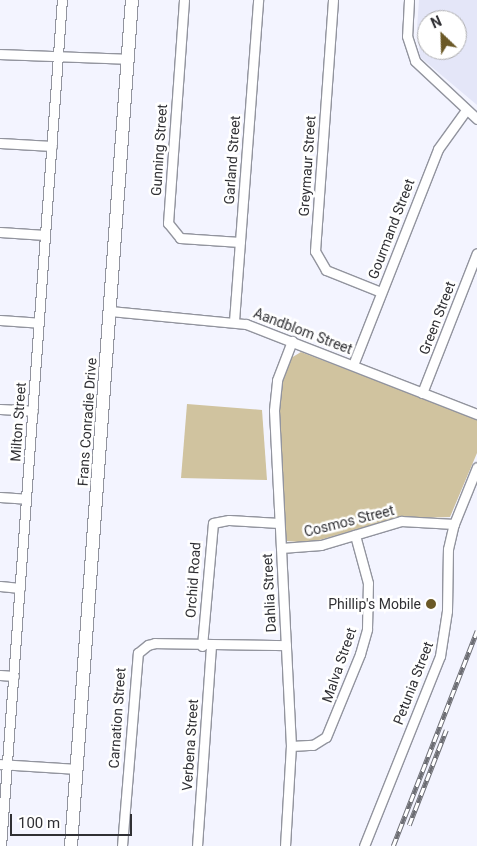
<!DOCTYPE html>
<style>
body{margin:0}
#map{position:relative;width:477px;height:846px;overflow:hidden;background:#f3f4ff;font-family:Roboto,sans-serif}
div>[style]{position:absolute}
.built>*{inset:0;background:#e4e6f8}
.green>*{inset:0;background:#d0c39f}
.roads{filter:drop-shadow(1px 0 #92949e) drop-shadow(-1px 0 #92949e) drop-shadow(0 1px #92949e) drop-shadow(0 -1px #92949e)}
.street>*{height:9px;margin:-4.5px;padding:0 4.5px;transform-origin:4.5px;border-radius:4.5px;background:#fff}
.secondary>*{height:12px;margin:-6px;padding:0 6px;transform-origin:6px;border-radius:6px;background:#fff}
.rail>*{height:4.5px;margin-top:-2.25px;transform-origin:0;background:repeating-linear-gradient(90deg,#fff 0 8px,#6d6e74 0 16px);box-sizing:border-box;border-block:1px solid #6d6e74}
.dots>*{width:14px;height:14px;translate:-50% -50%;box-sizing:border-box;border:2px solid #fff;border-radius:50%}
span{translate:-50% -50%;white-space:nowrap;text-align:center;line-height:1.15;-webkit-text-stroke:5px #fff;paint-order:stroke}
.street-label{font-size:14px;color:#303034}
.poi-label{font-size:14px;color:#303034}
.right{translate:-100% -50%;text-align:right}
.north{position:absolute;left:417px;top:10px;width:50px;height:50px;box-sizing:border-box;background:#fff;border:1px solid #acacae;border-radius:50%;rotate:336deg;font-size:14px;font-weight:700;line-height:20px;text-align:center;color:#303034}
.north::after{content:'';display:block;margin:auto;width:18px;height:22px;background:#6b5927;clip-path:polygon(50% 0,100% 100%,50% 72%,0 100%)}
.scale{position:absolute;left:10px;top:814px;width:122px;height:22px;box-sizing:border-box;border:2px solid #303034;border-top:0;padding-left:6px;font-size:15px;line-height:18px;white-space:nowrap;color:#303034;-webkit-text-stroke:4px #fff;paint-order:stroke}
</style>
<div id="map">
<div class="built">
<i style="clip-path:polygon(evenodd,419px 0,477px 0,477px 105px,420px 57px,417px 28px,419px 0,427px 20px,457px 20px,457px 50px,427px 50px,427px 20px)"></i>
</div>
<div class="green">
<i style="clip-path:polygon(301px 352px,477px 419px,477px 453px,450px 517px,393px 519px,309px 543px,287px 541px,285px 536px,278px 405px,280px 388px,291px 358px)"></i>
<i style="clip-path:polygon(187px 404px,262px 410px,267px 480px,181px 478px)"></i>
</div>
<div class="roads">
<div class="street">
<i style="left:184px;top:0;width:224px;rotate:94.1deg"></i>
<i style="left:168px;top:223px;width:19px;rotate:51deg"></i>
<i style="left:180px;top:238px;width:60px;rotate:3.8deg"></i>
<i style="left:333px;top:0;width:252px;rotate:94.1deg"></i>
<i style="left:315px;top:251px;width:22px;rotate:60deg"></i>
<i style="left:326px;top:270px;width:59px;rotate:21.8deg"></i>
<i style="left:409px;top:0;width:36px;rotate:93deg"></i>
<i style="left:407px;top:36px;width:26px;rotate:72deg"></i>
<i style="left:415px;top:61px;width:85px;rotate:43.1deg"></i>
<i style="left:0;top:54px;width:128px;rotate:2.2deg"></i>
<i style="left:0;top:143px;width:52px;rotate:3.3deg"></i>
<i style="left:0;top:232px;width:45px;rotate:3.8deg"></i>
<i style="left:110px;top:311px;width:137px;rotate:5.5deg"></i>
<i style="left:246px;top:324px;width:248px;rotate:21.3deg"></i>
<i style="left:0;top:320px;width:39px;rotate:4deg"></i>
<i style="left:234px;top:321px;width:322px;rotate:-85.7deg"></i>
<i style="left:353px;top:365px;width:232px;rotate:-68.5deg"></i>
<i style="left:438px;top:149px;width:48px;rotate:-54.3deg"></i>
<i style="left:422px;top:393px;width:150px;rotate:-68.6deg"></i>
<i style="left:0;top:409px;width:33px;rotate:3deg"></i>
<i style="left:0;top:497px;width:26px;rotate:4deg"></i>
<i style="left:281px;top:548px;width:40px;rotate:-4.3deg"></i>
<i style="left:321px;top:545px;width:84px;rotate:-16.7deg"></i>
<i style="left:401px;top:521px;width:53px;rotate:3.2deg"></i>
<i style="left:0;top:586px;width:20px;rotate:6deg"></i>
<i style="left:202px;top:646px;width:123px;rotate:-84.9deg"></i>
<i style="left:213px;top:523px;width:16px;rotate:-11deg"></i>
<i style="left:229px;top:520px;width:50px;rotate:3.4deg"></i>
<i style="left:0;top:675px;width:14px;rotate:4deg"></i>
<i style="left:291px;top:746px;width:22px;rotate:-3deg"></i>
<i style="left:313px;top:745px;width:15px;rotate:-32deg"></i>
<i style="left:326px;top:737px;width:90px;rotate:-67.7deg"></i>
<i style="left:360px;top:654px;width:26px;rotate:-74deg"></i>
<i style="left:367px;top:629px;width:46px;rotate:-88.8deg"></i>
<i style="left:368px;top:583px;width:50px;rotate:-105.2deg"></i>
<i style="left:0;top:764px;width:77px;rotate:3.7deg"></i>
<i style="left:1px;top:846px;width:848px;rotate:-85.88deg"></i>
<i style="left:122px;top:846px;width:194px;rotate:-85.3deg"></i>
<i style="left:138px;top:653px;width:13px;rotate:-39deg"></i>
<i style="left:148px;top:645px;width:7px;rotate:-16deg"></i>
<i style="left:155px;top:643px;width:131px;rotate:0.9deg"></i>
<i style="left:197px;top:846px;width:200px;rotate:-86deg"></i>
<i style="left:285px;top:846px;width:100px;rotate:-86.6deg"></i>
<i style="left:291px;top:746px;width:336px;rotate:-92.9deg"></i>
<i style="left:274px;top:410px;width:30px;rotate:-84deg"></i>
<i style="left:277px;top:380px;width:42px;rotate:-69deg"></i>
<i style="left:364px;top:846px;width:205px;rotate:-68.2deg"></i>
<i style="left:440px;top:656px;width:46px;rotate:-81.2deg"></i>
<i style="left:447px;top:611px;width:62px;rotate:-89.1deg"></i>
<i style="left:448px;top:549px;width:26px;rotate:-77deg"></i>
<i style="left:454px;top:524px;width:61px;rotate:-68deg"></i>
</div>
<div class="secondary">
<i style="left:71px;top:846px;width:848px;rotate:-85.88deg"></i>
</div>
</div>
<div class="rail">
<i style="left:409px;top:825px;width:102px;rotate:-68.7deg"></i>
<i style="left:393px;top:846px;width:231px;rotate:-68.7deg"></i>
</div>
<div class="dots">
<i style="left:431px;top:604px;background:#6b5927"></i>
</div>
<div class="street-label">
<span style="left:159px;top:150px;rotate:-86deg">Gunning Street</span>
<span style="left:232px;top:160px;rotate:-86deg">Garland Street</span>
<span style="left:307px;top:166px;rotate:-86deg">Greymaur Street</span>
<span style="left:391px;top:229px;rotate:-69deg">Gourmand Street</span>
<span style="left:437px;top:318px;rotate:-69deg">Green Street</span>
<span style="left:303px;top:331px;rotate:21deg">Aandblom Street</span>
<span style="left:18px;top:422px;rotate:-86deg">Milton Street</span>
<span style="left:87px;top:422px;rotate:-86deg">Frans Conradie Drive</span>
<span style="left:349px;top:521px;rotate:-14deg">Cosmos Street</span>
<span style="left:193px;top:580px;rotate:-86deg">Orchid Road</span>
<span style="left:269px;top:593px;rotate:-93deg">Dahlia Street</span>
<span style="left:339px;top:665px;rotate:-71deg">Malva Street</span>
<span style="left:413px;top:683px;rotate:-69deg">Petunia Street</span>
<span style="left:117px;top:718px;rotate:-86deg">Carnation Street</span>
<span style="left:190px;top:745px;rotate:-86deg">Verbena Street</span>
</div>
<div class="poi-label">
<span class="right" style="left:421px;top:604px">Phillip's Mobile</span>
</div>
<div class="north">N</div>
<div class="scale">100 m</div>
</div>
